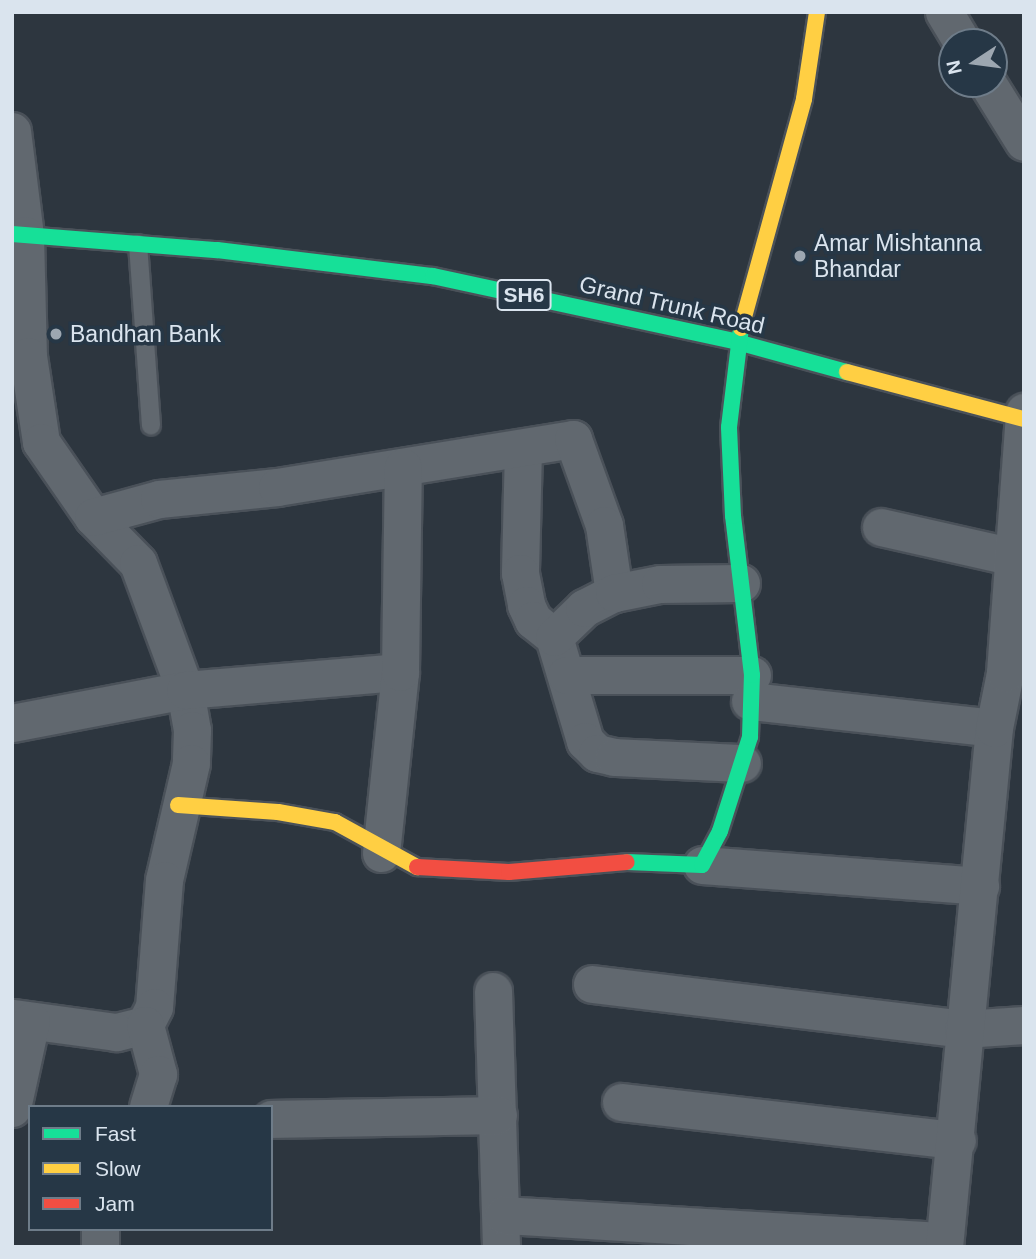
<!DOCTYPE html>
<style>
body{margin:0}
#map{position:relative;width:1036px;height:1259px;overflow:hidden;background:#2d363f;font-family:Arial,sans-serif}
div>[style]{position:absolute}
.roads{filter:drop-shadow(2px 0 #4a5159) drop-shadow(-2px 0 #4a5159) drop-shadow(0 2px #4a5159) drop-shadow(0 -2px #4a5159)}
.lane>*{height:18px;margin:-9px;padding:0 9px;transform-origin:9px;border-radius:9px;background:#61686f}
.street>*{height:37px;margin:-18.5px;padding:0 18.5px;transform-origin:18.5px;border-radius:18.5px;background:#61686f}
.fast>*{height:16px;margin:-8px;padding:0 8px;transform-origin:8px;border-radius:8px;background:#16e098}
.slow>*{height:16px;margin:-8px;padding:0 8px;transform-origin:8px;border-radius:8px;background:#ffcf43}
.jam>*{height:16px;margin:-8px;padding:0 8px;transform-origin:8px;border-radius:8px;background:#f24e42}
.dots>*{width:19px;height:19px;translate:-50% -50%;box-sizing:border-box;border:4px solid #263746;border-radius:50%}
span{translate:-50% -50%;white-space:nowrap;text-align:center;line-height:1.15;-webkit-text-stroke:7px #263746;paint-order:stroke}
.shield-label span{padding:2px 5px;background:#263746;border:2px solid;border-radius:5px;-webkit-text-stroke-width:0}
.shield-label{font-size:21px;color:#dae4ee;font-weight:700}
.poi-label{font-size:23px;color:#dae4ee}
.left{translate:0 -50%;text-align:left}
.street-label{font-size:23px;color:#dae4ee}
.frame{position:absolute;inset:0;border:14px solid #dae4ee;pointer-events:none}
.legend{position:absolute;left:28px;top:1105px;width:245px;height:126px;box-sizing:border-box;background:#263746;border:2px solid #6e7c89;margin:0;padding:9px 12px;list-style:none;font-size:21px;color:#dae4ee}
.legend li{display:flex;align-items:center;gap:14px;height:35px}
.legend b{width:35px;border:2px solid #6e7c89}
.north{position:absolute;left:938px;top:28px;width:70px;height:70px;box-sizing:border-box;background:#263746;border:2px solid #6e7c89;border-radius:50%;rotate:257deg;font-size:19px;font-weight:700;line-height:28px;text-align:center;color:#dae4ee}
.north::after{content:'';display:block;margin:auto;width:24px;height:32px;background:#9da7b1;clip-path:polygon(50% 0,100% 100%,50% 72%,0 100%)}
</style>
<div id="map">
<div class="roads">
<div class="lane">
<i style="left:138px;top:244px;width:182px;rotate:85.9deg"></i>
</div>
<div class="street">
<i style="left:944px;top:12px;width:35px;rotate:59deg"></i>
<i style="left:988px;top:84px;width:68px;rotate:58.2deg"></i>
<i style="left:12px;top:131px;width:105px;rotate:82.9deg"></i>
<i style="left:25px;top:235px;width:121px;rotate:88.6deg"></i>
<i style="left:28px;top:356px;width:87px;rotate:81.4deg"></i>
<i style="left:41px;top:442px;width:91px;rotate:55.3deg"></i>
<i style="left:93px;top:517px;width:64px;rotate:45.6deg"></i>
<i style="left:138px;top:563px;width:135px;rotate:69.7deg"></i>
<i style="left:185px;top:690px;width:41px;rotate:80.1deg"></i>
<i style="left:192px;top:730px;width:33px;rotate:92deg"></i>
<i style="left:191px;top:763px;width:120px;rotate:103deg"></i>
<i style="left:164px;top:880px;width:127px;rotate:94.5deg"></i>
<i style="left:154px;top:1007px;width:20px;rotate:117deg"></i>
<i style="left:145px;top:1025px;width:30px;rotate:166deg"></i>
<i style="left:116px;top:1032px;width:105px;rotate:-172.3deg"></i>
<i style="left:523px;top:448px;width:125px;rotate:91.4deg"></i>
<i style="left:520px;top:573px;width:33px;rotate:79deg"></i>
<i style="left:526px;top:605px;width:17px;rotate:65deg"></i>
<i style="left:533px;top:620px;width:27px;rotate:39deg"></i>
<i style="left:554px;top:637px;width:109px;rotate:73.4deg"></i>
<i style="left:585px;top:741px;width:17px;rotate:45deg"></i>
<i style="left:597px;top:753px;width:17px;rotate:13deg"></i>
<i style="left:614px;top:757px;width:128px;rotate:2.7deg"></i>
<i style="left:93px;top:517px;width:68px;rotate:-15.3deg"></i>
<i style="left:159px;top:499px;width:119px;rotate:-5.8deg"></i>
<i style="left:277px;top:487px;width:300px;rotate:-9.2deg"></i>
<i style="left:573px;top:439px;width:91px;rotate:70.2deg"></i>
<i style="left:604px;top:525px;width:69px;rotate:81.6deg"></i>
<i style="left:881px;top:527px;width:136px;rotate:12.7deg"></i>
<i style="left:554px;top:637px;width:42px;rotate:-44deg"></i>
<i style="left:584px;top:608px;width:34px;rotate:-27deg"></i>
<i style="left:614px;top:593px;width:47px;rotate:-11.1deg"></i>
<i style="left:660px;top:584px;width:81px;rotate:-0.7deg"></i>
<i style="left:566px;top:675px;width:186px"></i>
<i style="left:750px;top:701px;width:245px;rotate:6.3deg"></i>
<i style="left:12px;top:723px;width:176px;rotate:-10.8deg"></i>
<i style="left:185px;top:690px;width:216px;rotate:-4.8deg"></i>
<i style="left:381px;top:853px;width:182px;rotate:-84deg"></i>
<i style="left:400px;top:672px;width:205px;rotate:-89.2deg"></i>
<i style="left:702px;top:865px;width:279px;rotate:4.3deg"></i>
<i style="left:592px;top:984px;width:374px;rotate:6.9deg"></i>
<i style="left:963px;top:1029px;width:61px;rotate:-3.8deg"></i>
<i style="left:493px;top:991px;width:256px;rotate:88.2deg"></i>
<i style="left:145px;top:1025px;width:51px;rotate:75.1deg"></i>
<i style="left:158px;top:1074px;width:34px;rotate:107deg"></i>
<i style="left:621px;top:1102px;width:338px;rotate:6.5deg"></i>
<i style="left:12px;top:1108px;width:89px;rotate:-77.7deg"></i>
<i style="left:271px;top:1119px;width:227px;rotate:-1deg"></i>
<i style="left:503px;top:1215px;width:441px;rotate:3.4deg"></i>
<i style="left:100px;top:1229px;width:18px;rotate:90deg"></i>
<i style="left:944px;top:1247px;width:521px;rotate:-84.5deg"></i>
<i style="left:994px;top:728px;width:56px;rotate:-78.7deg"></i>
<i style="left:1005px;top:673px;width:262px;rotate:-85.8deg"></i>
</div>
<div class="fast">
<i style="left:12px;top:234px;width:206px;rotate:4.5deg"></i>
<i style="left:217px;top:250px;width:218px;rotate:6.9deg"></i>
<i style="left:433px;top:276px;width:311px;rotate:12.2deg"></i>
<i style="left:737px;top:342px;width:114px;rotate:15.3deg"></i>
<i style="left:627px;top:862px;width:75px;rotate:2.3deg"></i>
<i style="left:702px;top:865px;width:38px;rotate:-62deg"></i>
<i style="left:720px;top:831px;width:99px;rotate:-72.3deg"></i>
<i style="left:750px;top:737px;width:62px;rotate:-88.2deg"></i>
<i style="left:752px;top:675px;width:160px;rotate:-96.8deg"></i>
<i style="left:733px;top:516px;width:89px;rotate:-92.6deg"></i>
<i style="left:729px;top:427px;width:100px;rotate:-83.1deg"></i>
</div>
<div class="slow">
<i style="left:741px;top:328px;width:238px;rotate:-74.6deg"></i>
<i style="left:804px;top:99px;width:88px;rotate:-81.5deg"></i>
<i style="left:847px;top:372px;width:183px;rotate:14.9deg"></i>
<i style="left:178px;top:805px;width:100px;rotate:4deg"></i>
<i style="left:278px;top:812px;width:58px;rotate:10deg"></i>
<i style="left:335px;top:822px;width:94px;rotate:28.8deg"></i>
</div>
<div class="jam">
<i style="left:417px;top:867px;width:92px;rotate:3.1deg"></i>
<i style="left:509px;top:872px;width:118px;rotate:-4.8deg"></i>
</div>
</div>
<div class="dots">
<i style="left:800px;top:256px;background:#9da7b1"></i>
<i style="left:56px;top:334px;background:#9da7b1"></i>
</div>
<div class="shield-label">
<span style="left:524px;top:295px">SH6</span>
</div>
<div class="poi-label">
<span class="left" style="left:814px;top:256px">Amar Mishtanna<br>Bhandar</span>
<span class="left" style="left:70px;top:334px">Bandhan Bank</span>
</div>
<div class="street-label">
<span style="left:672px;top:305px;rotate:13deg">Grand Trunk Road</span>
</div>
<div class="frame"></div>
<ul class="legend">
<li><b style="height:9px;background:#16e098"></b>Fast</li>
<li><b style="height:9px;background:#ffcf43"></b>Slow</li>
<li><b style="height:9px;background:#f24e42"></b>Jam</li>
</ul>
<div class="north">N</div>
</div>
